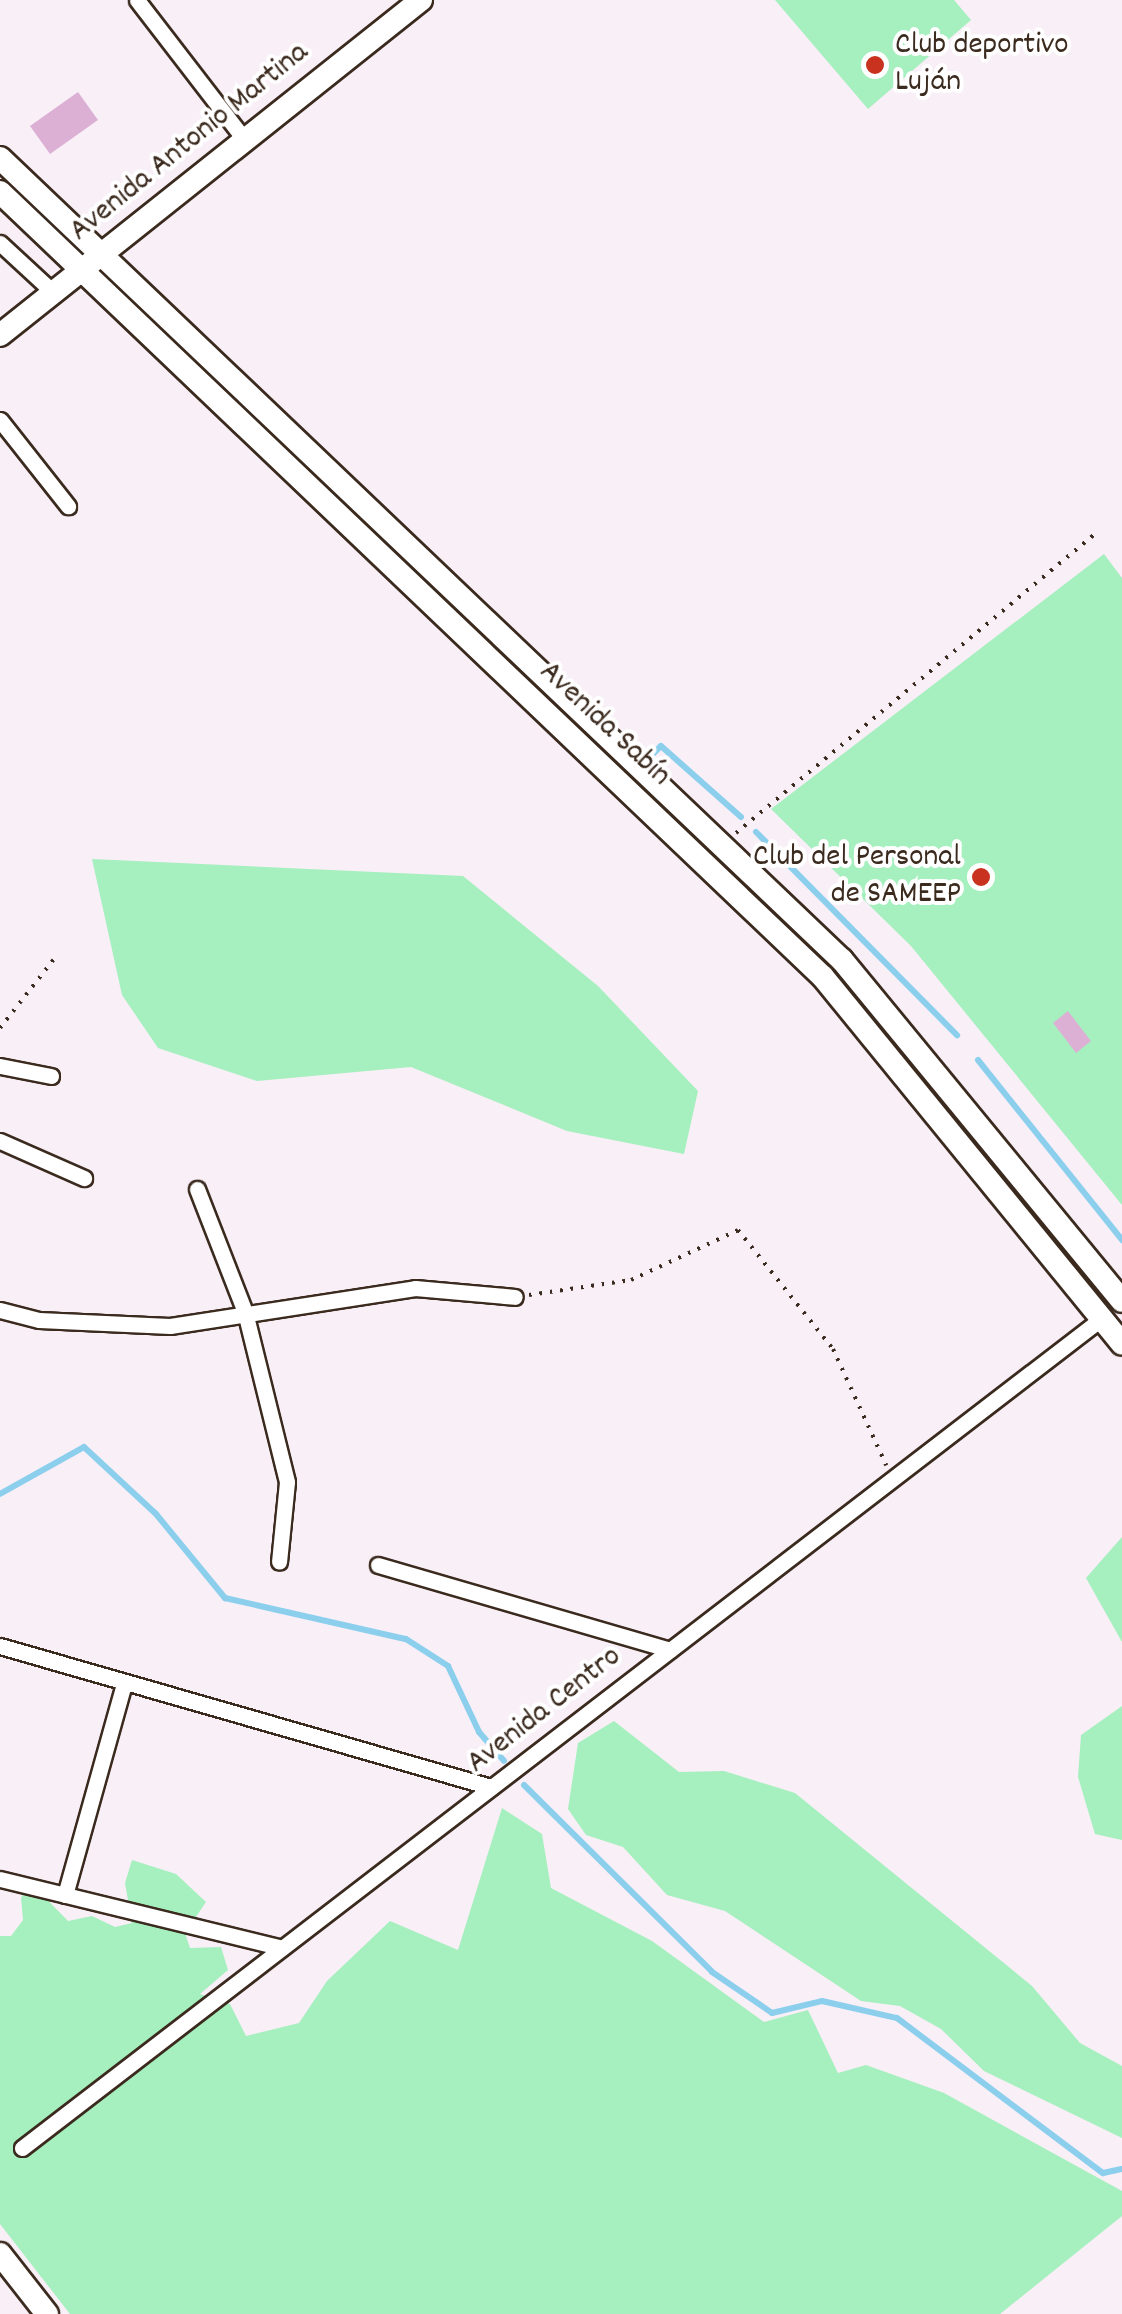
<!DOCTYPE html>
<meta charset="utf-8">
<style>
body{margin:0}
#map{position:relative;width:1122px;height:2314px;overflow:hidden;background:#f8eff7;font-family:Dekko,sans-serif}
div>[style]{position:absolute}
.green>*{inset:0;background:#a6efbe}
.stream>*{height:6px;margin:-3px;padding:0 3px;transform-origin:3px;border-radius:3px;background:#8bcfed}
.building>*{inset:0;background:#dcb0d5}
.path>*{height:4px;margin-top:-2px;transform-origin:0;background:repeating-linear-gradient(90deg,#3b2a1e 0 2.5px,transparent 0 10.5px)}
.roads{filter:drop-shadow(2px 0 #3b2a1e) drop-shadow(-2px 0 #3b2a1e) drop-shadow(0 2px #3b2a1e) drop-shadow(0 -2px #3b2a1e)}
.street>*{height:15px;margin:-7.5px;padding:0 7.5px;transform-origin:7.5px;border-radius:7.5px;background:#fff}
.secondary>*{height:22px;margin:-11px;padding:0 11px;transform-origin:11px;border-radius:11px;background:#fff}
.dots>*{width:28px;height:28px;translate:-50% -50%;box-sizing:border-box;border:5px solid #fff;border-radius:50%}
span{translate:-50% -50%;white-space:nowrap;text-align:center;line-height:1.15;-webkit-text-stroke:8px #fff;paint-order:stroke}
.poi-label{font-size:32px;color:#3b2a1e}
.left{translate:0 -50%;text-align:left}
.right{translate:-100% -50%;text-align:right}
.street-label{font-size:32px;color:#3b2a1e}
</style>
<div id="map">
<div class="green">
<i style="clip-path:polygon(775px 0,954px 0,971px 20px,868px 109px)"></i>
<i style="clip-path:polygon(1104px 554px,1122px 578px,1122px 1205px,911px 946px,771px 809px)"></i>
<i style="clip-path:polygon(92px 859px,463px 876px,598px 986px,698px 1091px,684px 1154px,567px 1131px,411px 1067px,257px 1081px,158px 1048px,122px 995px)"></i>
<i style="clip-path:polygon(1122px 1537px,1122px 1642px,1086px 1578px)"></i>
<i style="clip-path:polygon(1122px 1706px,1122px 1840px,1095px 1834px,1078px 1777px,1081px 1735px)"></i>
<i style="clip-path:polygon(614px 1721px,679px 1772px,724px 1771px,795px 1793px,1032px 1986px,1080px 2043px,1122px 2066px,1122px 2138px,984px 2071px,941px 2029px,900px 2006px,861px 2001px,725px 1911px,667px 1895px,623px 1847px,586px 1835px,568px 1809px,578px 1743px)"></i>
<i style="clip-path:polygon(502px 1808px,542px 1834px,551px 1888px,652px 1941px,764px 2022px,808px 2010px,838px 2073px,866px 2065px,944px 2093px,1122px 2191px,1122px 2216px,1000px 2314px,70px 2314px,0 2224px,0 1936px,11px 1936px,23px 1920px,21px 1898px,30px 1882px,68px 1921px,92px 1916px,115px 1927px,132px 1923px,125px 1883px,132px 1860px,176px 1874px,206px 1902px,185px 1933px,190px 1948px,221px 1947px,228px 1970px,200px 1994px,230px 2004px,246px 2036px,299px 2023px,327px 1981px,390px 1921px,458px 1950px)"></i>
</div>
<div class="stream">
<i style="left:653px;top:754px;width:11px;rotate:-45deg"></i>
<i style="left:661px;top:746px;width:107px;rotate:41.6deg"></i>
<i style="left:756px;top:832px;width:286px;rotate:45.3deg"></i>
<i style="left:978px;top:1060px;width:231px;rotate:51.3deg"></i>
<i style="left:0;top:1494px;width:96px;rotate:-29.2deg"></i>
<i style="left:84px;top:1447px;width:98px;rotate:42.9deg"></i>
<i style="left:156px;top:1514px;width:109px;rotate:50.6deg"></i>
<i style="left:225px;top:1598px;width:186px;rotate:12.8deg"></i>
<i style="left:406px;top:1639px;width:50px;rotate:32.7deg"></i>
<i style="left:448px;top:1666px;width:73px;rotate:64.8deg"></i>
<i style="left:479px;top:1732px;width:38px;rotate:49deg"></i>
<i style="left:524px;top:1785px;width:265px;rotate:44.8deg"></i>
<i style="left:712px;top:1972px;width:73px;rotate:34.3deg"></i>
<i style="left:772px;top:2013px;width:51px;rotate:-13.5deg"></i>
<i style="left:822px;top:2001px;width:77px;rotate:12.8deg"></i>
<i style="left:897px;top:2018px;width:258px;rotate:37deg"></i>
<i style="left:1103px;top:2173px;width:19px;rotate:-12deg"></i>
</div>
<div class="building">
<i style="clip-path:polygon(78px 92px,98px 120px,50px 154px,30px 126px)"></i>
<i style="clip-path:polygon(1068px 1011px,1091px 1041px,1076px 1053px,1053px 1023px)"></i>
</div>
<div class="path">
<i style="left:736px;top:833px;width:472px;rotate:-39.8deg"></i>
<i style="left:0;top:1028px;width:88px;rotate:-52deg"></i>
<i style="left:529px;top:1295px;width:103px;rotate:-8.4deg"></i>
<i style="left:631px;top:1280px;width:118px;rotate:-25deg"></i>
<i style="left:738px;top:1230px;width:152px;rotate:51.4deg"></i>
<i style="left:833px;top:1349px;width:128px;rotate:65.4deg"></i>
</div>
<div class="roads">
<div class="street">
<i style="left:137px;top:0;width:175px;rotate:52.4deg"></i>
<i style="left:0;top:243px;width:72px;rotate:42.8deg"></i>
<i style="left:0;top:420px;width:110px;rotate:51.7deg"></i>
<i style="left:0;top:1066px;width:52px;rotate:11.1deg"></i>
<i style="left:0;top:1141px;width:92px;rotate:23.8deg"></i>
<i style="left:197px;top:1189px;width:132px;rotate:68.7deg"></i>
<i style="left:245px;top:1312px;width:175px;rotate:76.1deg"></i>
<i style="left:287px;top:1482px;width:80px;rotate:95.7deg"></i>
<i style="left:0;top:1310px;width:40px;rotate:14.4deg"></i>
<i style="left:39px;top:1320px;width:131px;rotate:2.6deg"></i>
<i style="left:170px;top:1326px;width:248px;rotate:-8.8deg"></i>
<i style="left:415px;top:1288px;width:100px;rotate:5.1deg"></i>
<i style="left:378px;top:1565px;width:304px;rotate:16.2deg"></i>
<i style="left:0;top:1646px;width:511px;rotate:16.02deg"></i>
<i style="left:0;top:1879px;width:290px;rotate:13.7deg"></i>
<i style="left:65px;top:1895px;width:220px;rotate:-74.4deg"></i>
<i style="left:22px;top:2148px;width:1362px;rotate:-37.54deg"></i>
</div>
<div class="secondary">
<i style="left:0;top:158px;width:1163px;rotate:43.61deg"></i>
<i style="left:842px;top:960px;width:441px;rotate:50.6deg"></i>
<i style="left:0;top:192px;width:1137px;rotate:43.65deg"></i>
<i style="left:823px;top:977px;width:473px;rotate:50.8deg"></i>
<i style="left:0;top:335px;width:538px;rotate:-38.51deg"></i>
<i style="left:0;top:2254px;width:76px;rotate:51.9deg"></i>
</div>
</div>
<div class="dots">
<i style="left:875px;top:65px;background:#c8321e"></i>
<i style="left:981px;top:877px;background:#c8321e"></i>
</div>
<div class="poi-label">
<span class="left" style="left:895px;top:65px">Club deportivo<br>Luján</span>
<span class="right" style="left:961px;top:877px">Club del Personal<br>de SAMEEP</span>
</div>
<div class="street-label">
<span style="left:190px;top:143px;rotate:-39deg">Avenida Antonio Martina</span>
<span style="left:604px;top:725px;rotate:43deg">Avenida Sabín</span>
<span style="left:545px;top:1711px;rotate:-38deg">Avenida Centro</span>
</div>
</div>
